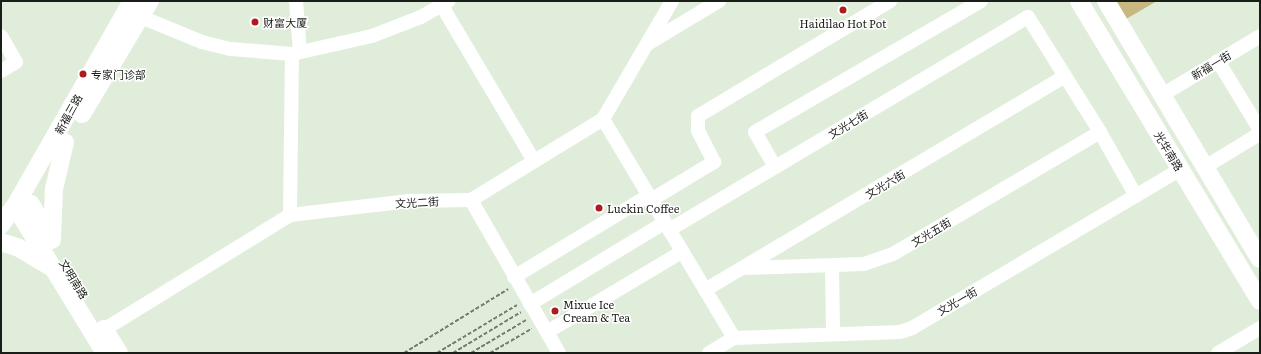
<!DOCTYPE html>
<meta charset="utf-8">
<style>
body{margin:0}
#map{position:relative;width:1261px;height:354px;overflow:hidden;background:#e1eddb;font-family:Literata,"Noto Sans SC",serif}
div>[style]{position:absolute}
.green>*{inset:0;background:#c8b781}
.path>*{height:1.5px;margin-top:-0.75px;transform-origin:0;background:repeating-linear-gradient(90deg,#747b70 0 4px,transparent 0 6px)}
.minor>*{height:14px;margin:-7px;padding:0 7px;transform-origin:7px;border-radius:7px;background:#fff}
.major>*{height:18px;margin:-9px;padding:0 9px;transform-origin:9px;border-radius:9px;background:#fff}
.dots>*{width:11px;height:11px;translate:-50% -50%;box-sizing:border-box;border:2px solid #fff;border-radius:50%}
span{translate:-50% -50%;white-space:nowrap;text-align:center;line-height:1.15;-webkit-text-stroke:3px #fff;paint-order:stroke}
.poi-label{font-size:11px;color:#1a1e18}
.left{translate:0 -50%;text-align:left}
.street-label{font-size:11px;color:#1a1e18}
.frame{position:absolute;inset:0;border:2px solid #1a1e18;pointer-events:none}
</style>
<div id="map">
<div class="green">
<i style="clip-path:polygon(1115px 1px,1157px 1px,1126px 19px)"></i>
</div>
<div class="path">
<i style="left:404px;top:353px;width:122px;rotate:-31.6deg"></i>
<i style="left:437px;top:353px;width:93px;rotate:-31deg"></i>
<i style="left:453px;top:353px;width:79px;rotate:-31.1deg"></i>
<i style="left:471px;top:353px;width:64px;rotate:-31deg"></i>
<i style="left:490px;top:353px;width:48px;rotate:-30.3deg"></i>
</div>
<div class="minor">
<i style="left:296px;top:1px;width:51px;rotate:85.5deg"></i>
<i style="left:442px;top:6px;width:180px;rotate:59.3deg"></i>
<i style="left:141px;top:17px;width:66px;rotate:22.3deg"></i>
<i style="left:202px;top:42px;width:30px;rotate:14deg"></i>
<i style="left:231px;top:49px;width:61px;rotate:4.7deg"></i>
<i style="left:292px;top:54px;width:82px;rotate:-12.7deg"></i>
<i style="left:372px;top:36px;width:53px;rotate:-21.2deg"></i>
<i style="left:421px;top:17px;width:32px;rotate:-30deg"></i>
<i style="left:1px;top:36px;width:30px;rotate:60deg"></i>
<i style="left:16px;top:62px;width:17px;rotate:149deg"></i>
<i style="left:649px;top:43px;width:82px;rotate:-31deg"></i>
<i style="left:1218px;top:61px;width:81px;rotate:58.7deg"></i>
<i style="left:1162px;top:95px;width:114px;rotate:-31deg"></i>
<i style="left:603px;top:119px;width:255px;rotate:59.1deg"></i>
<i style="left:775px;top:167px;width:40px;rotate:-119.7deg"></i>
<i style="left:755px;top:132px;width:261px;rotate:-30.1deg"></i>
<i style="left:1205px;top:167px;width:60px;rotate:-31.3deg"></i>
<i style="left:1256px;top:136px;width:6px;rotate:-51deg"></i>
<i style="left:471px;top:200px;width:177px;rotate:60.1deg"></i>
<i style="left:651px;top:200px;width:74px;rotate:-31.1deg"></i>
<i style="left:714px;top:162px;width:35px;rotate:-117deg"></i>
<i style="left:698px;top:131px;width:15px;rotate:-90deg"></i>
<i style="left:698px;top:116px;width:224px;rotate:-30.9deg"></i>
<i style="left:290px;top:215px;width:161px;rotate:-89.3deg"></i>
<i style="left:669px;top:230px;width:417px;rotate:-30.7deg"></i>
<i style="left:1028px;top:17px;width:136px;rotate:57.9deg"></i>
<i style="left:1100px;top:132px;width:73px;rotate:60.6deg"></i>
<i style="left:832px;top:266px;width:67px;rotate:89.1deg"></i>
<i style="left:744px;top:268px;width:120px;rotate:-1.9deg"></i>
<i style="left:864px;top:264px;width:31px;rotate:-19deg"></i>
<i style="left:893px;top:254px;width:240px;rotate:-30.5deg"></i>
<i style="left:514px;top:277px;width:157px;rotate:-31.2deg"></i>
<i style="left:705px;top:290px;width:417px;rotate:-30.7deg"></i>
<i style="left:530px;top:304px;width:157px;rotate:-31.2deg"></i>
<i style="left:105px;top:329px;width:217px;rotate:-31.6deg"></i>
<i style="left:290px;top:215px;width:120px;rotate:-6.7deg"></i>
<i style="left:409px;top:201px;width:62px;rotate:-0.9deg"></i>
<i style="left:471px;top:200px;width:155px;rotate:-31.5deg"></i>
<i style="left:603px;top:119px;width:137px;rotate:-59.7deg"></i>
<i style="left:547px;top:332px;width:157px;rotate:-30.7deg"></i>
<i style="left:709px;top:353px;width:29px;rotate:-31deg"></i>
<i style="left:734px;top:338px;width:166px;rotate:-2.1deg"></i>
<i style="left:900px;top:332px;width:13px;rotate:-18deg"></i>
<i style="left:912px;top:328px;width:312px;rotate:-30.6deg"></i>
<i style="left:1218px;top:353px;width:49px;rotate:-30.8deg"></i>
</div>
<div class="major">
<i style="left:1079px;top:1px;width:350px;rotate:58.9deg"></i>
<i style="left:1106px;top:1px;width:300px;rotate:59.2deg"></i>
<i style="left:82px;top:114px;width:132px;rotate:-59deg"></i>
<i style="left:31px;top:204px;width:38px;rotate:61deg"></i>
<i style="left:1px;top:225px;width:24px;rotate:-54deg"></i>
<i style="left:15px;top:206px;width:11px;rotate:-5deg"></i>
<i style="left:52px;top:240px;width:51px;rotate:-87.8deg"></i>
<i style="left:54px;top:189px;width:48px;rotate:-76.8deg"></i>
<i style="left:1px;top:242px;width:19px;rotate:18deg"></i>
<i style="left:19px;top:248px;width:39px;rotate:31deg"></i>
<i style="left:104px;top:329px;width:28px;rotate:58deg"></i>
<i style="left:105px;top:353px;width:172px;rotate:-121.5deg"></i>
<i style="left:15px;top:206px;width:236px;rotate:-60.3deg"></i>
</div>
<div class="dots">
<i style="left:843px;top:10px;background:#ad1b1d"></i>
<i style="left:255px;top:22px;background:#ad1b1d"></i>
<i style="left:83px;top:74px;background:#ad1b1d"></i>
<i style="left:599px;top:208px;background:#ad1b1d"></i>
<i style="left:555px;top:311px;background:#ad1b1d"></i>
</div>
<div class="poi-label">
<span class="left" style="left:263px;top:22px">财富大厦</span>
<span style="left:843px;top:23px">Haidilao Hot Pot</span>
<span class="left" style="left:91px;top:74px">专家门诊部</span>
<span class="left" style="left:607px;top:208px">Luckin Coffee</span>
<span class="left" style="left:563px;top:311px">Mixue Ice<br>Cream &amp; Tea</span>
</div>
<div class="street-label">
<span style="left:1211px;top:65px;rotate:-31deg">新福一街</span>
<span style="left:68px;top:114px;rotate:-61deg">新福三路</span>
<span style="left:848px;top:124px;rotate:-31deg">文光七街</span>
<span style="left:1169px;top:151px;rotate:59deg">光华南路</span>
<span style="left:885px;top:184px;rotate:-31deg">文光六街</span>
<span style="left:417px;top:202px;rotate:-3deg">文光二街</span>
<span style="left:931px;top:232px;rotate:-31deg">文光五街</span>
<span style="left:74px;top:279px;rotate:59deg">文明南路</span>
<span style="left:957px;top:301px;rotate:-30deg">文光一街</span>
</div>
<div class="frame"></div>
</div>
